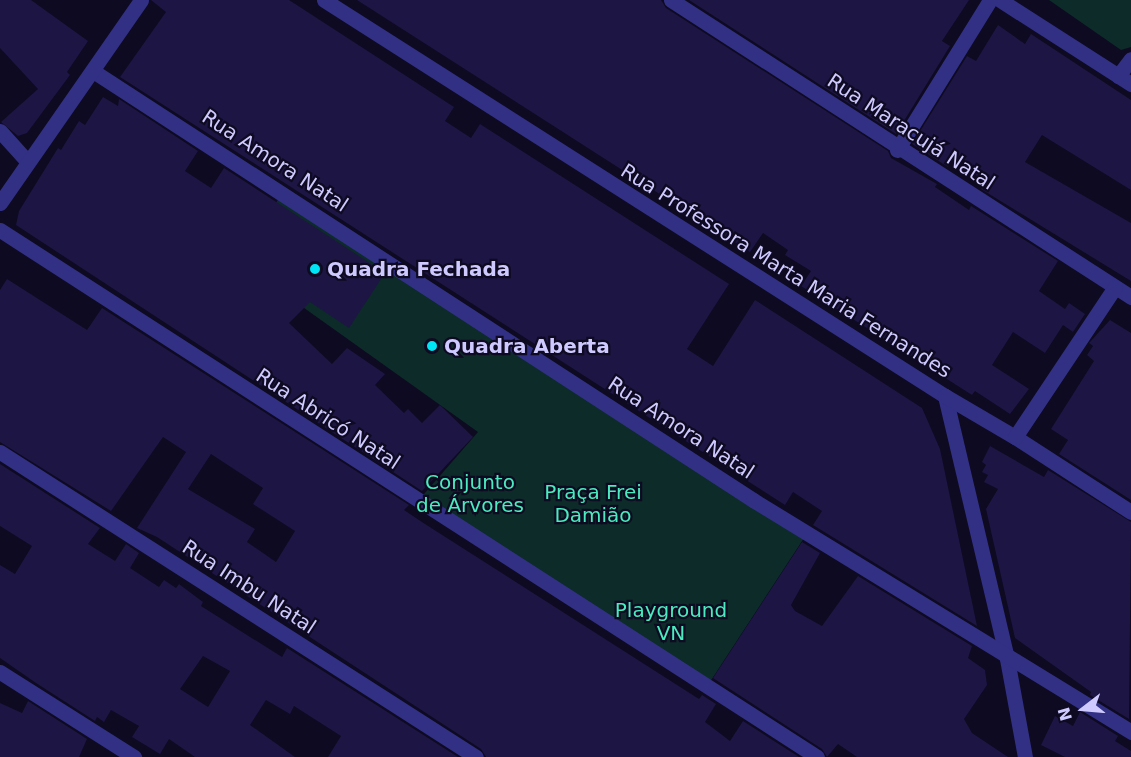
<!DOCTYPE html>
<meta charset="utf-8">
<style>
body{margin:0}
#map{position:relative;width:1131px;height:757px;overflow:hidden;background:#0e0a21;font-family:"DejaVu Sans",sans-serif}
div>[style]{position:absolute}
.green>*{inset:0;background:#0d2b29}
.building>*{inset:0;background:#1d1544}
.minor>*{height:15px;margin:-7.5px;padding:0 7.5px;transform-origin:7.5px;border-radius:7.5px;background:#313085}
.dots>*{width:16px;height:16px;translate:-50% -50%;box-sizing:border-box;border:3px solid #0e0a21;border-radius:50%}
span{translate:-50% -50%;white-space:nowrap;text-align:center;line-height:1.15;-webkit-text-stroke:4.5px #0e0a21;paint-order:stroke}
.street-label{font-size:20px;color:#cecaff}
.poi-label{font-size:20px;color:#cecaff;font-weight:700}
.left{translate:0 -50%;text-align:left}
.park-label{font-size:20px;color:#4aebbe}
.north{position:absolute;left:1053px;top:679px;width:60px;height:60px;-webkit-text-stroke:4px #0e0a21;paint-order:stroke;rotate:254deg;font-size:16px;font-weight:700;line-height:24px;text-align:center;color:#cecaff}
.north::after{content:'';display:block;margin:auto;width:21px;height:27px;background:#cecaff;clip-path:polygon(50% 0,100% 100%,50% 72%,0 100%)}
</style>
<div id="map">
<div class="green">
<i style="clip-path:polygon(1049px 0,1131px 0,1131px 47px,1121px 50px)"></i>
<i style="clip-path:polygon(283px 191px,806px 535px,706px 688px,418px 501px,478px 432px,241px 263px)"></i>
</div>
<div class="building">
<i style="clip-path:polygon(0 0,31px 0,88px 41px,67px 72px,70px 75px,27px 133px,18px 136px,1px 122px,38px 89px,0 48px)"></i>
<i style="clip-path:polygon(151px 0,289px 0,454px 107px,445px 121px,471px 138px,480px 124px,729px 284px,687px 349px,713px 366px,755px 300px,922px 408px,940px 449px,977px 626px,813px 525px,822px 511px,793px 492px,785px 505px,120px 77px,166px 12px)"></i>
<i style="clip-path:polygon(357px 0,661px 0,666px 8px,888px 151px,891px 158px,937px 184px,935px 187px,969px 210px,971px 206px,1058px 261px,1039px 291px,1065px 309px,1069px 303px,1085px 314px,1073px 332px,1063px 325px,1045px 353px,1013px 332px,992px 365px,1029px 389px,1010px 414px,975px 391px,972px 395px,801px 286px,811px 271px,785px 255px,788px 250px,763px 233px,750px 252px)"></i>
<i style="clip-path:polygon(689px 0,969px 0,942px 41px,950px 46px,896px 134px)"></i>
<i style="clip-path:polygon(998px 25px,1025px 44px,1031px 34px,1131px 100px,1131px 190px,1042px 135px,1025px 162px,1131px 223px,1131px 281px,981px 189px,985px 182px,953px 158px,948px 167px,912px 144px,967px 56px,976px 61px)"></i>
<i style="clip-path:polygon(103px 97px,118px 106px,119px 99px,198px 151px,185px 171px,211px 188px,224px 168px,385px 273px,349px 328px,310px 302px,289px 323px,332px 364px,347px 348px,385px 374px,375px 385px,404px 413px,408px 409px,422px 423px,440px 405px,473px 437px,422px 491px,16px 225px,19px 211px,58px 148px,61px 150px,79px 121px,85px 125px)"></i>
<i style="clip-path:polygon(evenodd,7px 279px,87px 330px,102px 308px,409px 505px,404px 510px,425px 524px,699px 699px,702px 695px,716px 704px,705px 722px,730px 741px,743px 721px,799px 757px,486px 757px,481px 749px,157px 537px,137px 528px,186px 452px,163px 437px,111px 511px,0 442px,0 290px,7px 279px,211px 454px,263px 488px,253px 504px,295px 531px,276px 562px,247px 542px,255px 529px,188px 489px,211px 454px)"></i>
<i style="clip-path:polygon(1110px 320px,1131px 333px,1131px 500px,1059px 454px,1068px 440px,1051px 429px,1094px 361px,1087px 355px,1093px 346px,1089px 343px)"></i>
<i style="clip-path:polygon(990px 446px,1044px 477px,1048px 470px,1131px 522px,1129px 719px,1090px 695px,1091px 692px,1015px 638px,986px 509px,998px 489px,984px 482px,988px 475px,982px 472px,986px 465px,982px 462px)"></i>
<i style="clip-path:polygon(evenodd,0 464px,100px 528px,88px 544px,115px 561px,126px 544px,139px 553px,130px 568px,159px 587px,164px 580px,176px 588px,179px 584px,203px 602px,201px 606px,282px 657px,287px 648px,458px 757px,328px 757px,341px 736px,294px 706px,290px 714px,266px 700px,250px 725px,295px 757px,195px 757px,169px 739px,160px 754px,132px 737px,139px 726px,111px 710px,104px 722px,97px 717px,95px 721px,36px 683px,0 658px,0 565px,15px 574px,32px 546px,0 526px,0 464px,203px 656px,230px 671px,208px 707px,180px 689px,203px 656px)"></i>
<i style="clip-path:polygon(802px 542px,820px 553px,791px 605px,795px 611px,822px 626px,858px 576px,972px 646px,968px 658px,985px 670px,987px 685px,964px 719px,972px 733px,1008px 757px,857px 757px,838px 744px,827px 757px,822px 749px,713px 678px)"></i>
<i style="clip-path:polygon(28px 701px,87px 739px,79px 757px,0 757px,0 703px,22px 713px)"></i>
<i style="clip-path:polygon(1080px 712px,1118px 736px,1115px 741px,1131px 751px,1131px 757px,1065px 757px,1041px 745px,1055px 716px,1073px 726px)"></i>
</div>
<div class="minor">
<i style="left:324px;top:0;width:737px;rotate:32.52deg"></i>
<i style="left:945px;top:396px;width:270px;rotate:76.7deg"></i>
<i style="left:1007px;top:659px;width:100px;rotate:79.6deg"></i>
<i style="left:671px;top:0;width:548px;rotate:32.85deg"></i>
<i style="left:1000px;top:0;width:156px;rotate:32.7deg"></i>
<i style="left:93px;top:71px;width:787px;rotate:33.02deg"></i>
<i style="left:753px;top:500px;width:444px;rotate:31.5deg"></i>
<i style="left:1118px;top:76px;width:21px;rotate:-53deg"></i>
<i style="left:0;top:131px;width:39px;rotate:48deg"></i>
<i style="left:897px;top:150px;width:176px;rotate:-58.2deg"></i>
<i style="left:0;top:203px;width:247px;rotate:-55.2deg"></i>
<i style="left:0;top:230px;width:972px;rotate:32.82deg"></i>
<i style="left:945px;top:396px;width:81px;rotate:30.4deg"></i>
<i style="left:1015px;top:437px;width:138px;rotate:32.9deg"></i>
<i style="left:1015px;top:437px;width:180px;rotate:-56.3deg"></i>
<i style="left:0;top:452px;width:565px;rotate:32.65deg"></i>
<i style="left:0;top:672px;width:159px;rotate:32.4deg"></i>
</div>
<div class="dots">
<i style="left:315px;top:269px;background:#00e5f5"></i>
<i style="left:432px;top:346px;background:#00e5f5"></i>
</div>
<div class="street-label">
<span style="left:911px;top:132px;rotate:33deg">Rua Maracujá Natal</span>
<span style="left:275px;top:161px;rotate:33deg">Rua Amora Natal</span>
<span style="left:786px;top:271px;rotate:32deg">Rua Professora Marta Maria Fernandes</span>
<span style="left:328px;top:419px;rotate:33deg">Rua Abricó Natal</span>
<span style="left:681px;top:428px;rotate:33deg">Rua Amora Natal</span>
<span style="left:249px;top:587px;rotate:33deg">Rua Imbu Natal</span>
</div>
<div class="poi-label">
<span class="left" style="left:327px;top:269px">Quadra Fechada</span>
<span class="left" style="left:444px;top:346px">Quadra Aberta</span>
</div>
<div class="park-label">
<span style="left:470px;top:494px">Conjunto<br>de Árvores</span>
<span style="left:593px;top:504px">Praça Frei<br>Damião</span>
<span style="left:671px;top:622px">Playground<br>VN</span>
</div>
<div class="north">N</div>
</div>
